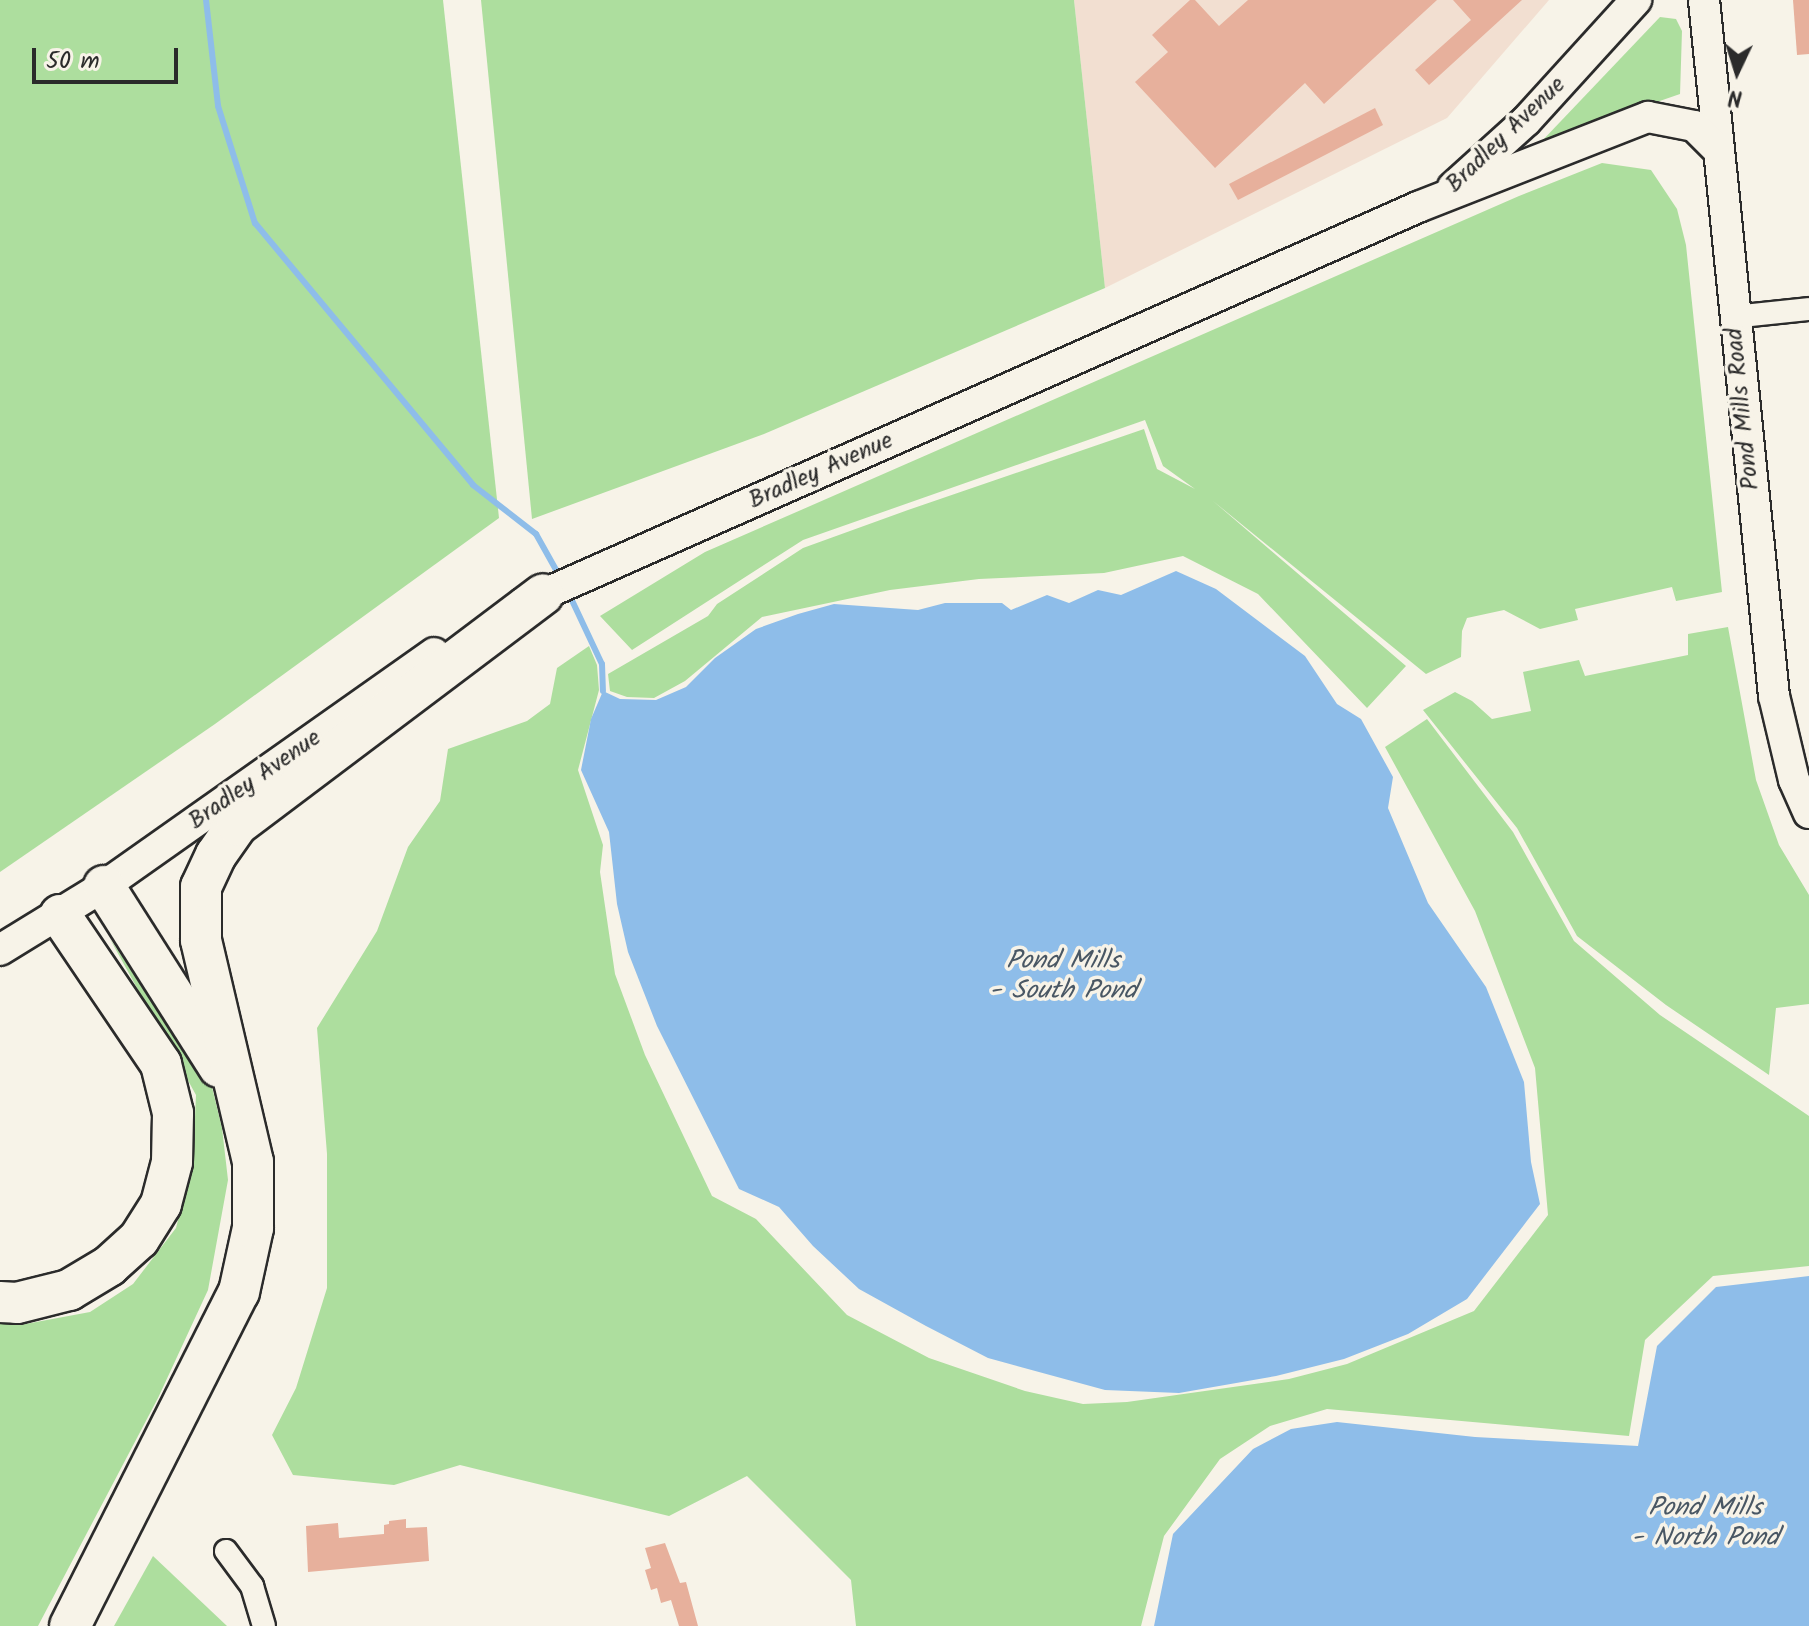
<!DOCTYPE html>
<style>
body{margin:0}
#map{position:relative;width:1809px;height:1626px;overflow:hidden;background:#f7f3e8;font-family:Kalam,sans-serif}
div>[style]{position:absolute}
.built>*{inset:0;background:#f2dfd1}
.green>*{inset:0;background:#adde9e}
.water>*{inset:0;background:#8ebde9}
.stream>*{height:6px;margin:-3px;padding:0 3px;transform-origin:3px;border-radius:3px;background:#8ebde9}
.building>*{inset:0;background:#e7b09c}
.roads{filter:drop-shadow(2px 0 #2b2b2b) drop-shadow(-2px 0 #2b2b2b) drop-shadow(0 2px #2b2b2b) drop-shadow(0 -2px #2b2b2b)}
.minor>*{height:22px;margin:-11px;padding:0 11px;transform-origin:11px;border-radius:11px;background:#f7f3e8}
.secondary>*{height:30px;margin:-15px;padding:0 15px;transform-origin:15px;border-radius:15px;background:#f7f3e8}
.motorway>*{height:40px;margin:-20px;padding:0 20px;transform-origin:20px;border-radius:20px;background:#f7f3e8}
span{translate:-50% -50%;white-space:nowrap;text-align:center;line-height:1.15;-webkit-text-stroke:7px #f7f3e8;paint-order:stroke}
.street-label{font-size:24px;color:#2b2b2b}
.water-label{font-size:26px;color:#495764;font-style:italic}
.north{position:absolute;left:1697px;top:32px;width:80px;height:80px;-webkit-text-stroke:6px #f7f3e8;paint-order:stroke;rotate:184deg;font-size:22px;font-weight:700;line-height:32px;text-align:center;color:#2b2b2b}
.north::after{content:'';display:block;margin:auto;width:28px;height:36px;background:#2b2b2b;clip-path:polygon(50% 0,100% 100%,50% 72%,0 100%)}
.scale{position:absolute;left:32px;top:48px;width:146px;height:36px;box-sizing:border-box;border:4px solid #2b2b2b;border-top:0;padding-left:10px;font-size:24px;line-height:28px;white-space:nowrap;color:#2b2b2b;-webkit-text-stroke:6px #f7f3e8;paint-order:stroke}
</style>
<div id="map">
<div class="built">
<i style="clip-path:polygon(1074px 0,1549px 0,1447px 118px,1105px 288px)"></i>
</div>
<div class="green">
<i style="clip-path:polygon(0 0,443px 0,499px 518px,215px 724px,0 872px)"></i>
<i style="clip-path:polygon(481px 0,1074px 0,1105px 288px,764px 434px,532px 519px)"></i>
<i style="clip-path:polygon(1660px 17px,1676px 19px,1682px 31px,1680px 94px,1541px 142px)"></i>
<i style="clip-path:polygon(1602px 163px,1651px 170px,1677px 209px,1686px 245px,1722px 592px,1676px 601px,1672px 587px,1575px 609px,1578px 620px,1540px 629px,1504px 610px,1467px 618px,1462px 631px,1461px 657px,1426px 674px,1213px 501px,1406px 666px,1367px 708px,1258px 594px,1183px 556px,1104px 573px,979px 579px,890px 590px,762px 617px,685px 681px,654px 698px,627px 697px,610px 691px,608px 674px,708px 616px,717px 604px,803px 548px,908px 510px,1144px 429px,1157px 469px,1195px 489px,1163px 466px,1145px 420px,803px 540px,632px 650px,600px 616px,705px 552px,1519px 196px)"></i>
<i style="clip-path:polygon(1728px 627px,1756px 780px,1779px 845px,1809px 895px,1809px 1004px,1776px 1008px,1769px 1075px,1666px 1005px,1577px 936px,1517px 828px,1423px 710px,1455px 692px,1472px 701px,1492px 719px,1531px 711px,1523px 672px,1579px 660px,1585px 676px,1688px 655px,1688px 634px)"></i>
<i style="clip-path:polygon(589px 646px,597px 665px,599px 690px,578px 770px,603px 845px,600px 872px,615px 974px,645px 1055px,712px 1196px,756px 1219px,847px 1315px,929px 1358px,1025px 1391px,1083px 1404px,1127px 1402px,1289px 1379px,1347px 1364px,1474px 1311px,1548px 1215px,1535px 1068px,1475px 911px,1385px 747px,1427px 719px,1513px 832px,1574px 941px,1660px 1015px,1809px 1116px,1809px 1266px,1713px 1276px,1645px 1340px,1629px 1436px,1327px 1409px,1270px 1426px,1220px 1459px,1164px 1536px,1141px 1626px,856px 1626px,851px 1580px,747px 1476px,669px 1516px,460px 1465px,394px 1485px,293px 1475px,272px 1435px,296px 1388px,327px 1288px,327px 1154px,317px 1028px,377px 931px,408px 847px,440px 801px,448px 749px,527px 721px,550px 704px,557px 668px)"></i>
<i style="clip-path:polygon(110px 939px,212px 1087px,222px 1128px,228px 1180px,208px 1290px,158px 1398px,38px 1626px,0 1626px,0 1323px,20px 1325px,90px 1312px,133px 1284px,176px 1228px,193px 1160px,196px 1095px)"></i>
<i style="clip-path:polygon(153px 1556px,227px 1626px,114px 1626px)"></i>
</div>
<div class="water">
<i style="clip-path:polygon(1176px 571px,1216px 589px,1305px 656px,1337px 704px,1361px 719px,1393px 777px,1388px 808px,1428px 903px,1486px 987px,1524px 1082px,1531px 1162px,1540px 1204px,1467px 1299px,1408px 1334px,1344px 1359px,1276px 1376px,1179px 1393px,1105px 1390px,988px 1358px,926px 1326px,859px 1289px,813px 1246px,779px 1207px,739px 1189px,657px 1026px,628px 952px,617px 904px,609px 832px,581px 770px,591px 719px,603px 691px,620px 699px,656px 700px,686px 687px,715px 658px,756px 629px,798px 614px,834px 604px,918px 610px,945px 603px,1002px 603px,1011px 610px,1047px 595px,1069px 603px,1098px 590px,1121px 595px)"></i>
<i style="clip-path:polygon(1809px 1276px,1809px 1626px,1154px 1626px,1173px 1534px,1253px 1449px,1291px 1429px,1337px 1422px,1475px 1437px,1638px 1446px,1657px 1346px,1716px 1287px)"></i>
</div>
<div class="stream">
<i style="left:206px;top:0;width:107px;rotate:83.5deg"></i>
<i style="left:218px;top:106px;width:123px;rotate:72.5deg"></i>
<i style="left:255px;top:223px;width:341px;rotate:50.2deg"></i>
<i style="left:473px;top:485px;width:80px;rotate:37.9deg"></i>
<i style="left:536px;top:534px;width:49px;rotate:60.8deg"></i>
<i style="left:569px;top:594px;width:77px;rotate:64.8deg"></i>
<i style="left:602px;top:664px;width:27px;rotate:88deg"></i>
</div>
<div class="building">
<i style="clip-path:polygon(1190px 0,1195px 0,1219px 26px,1248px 0,1437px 0,1324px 104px,1305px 83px,1215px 168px,1135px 82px,1168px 52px,1152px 35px)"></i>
<i style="clip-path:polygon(1453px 0,1522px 0,1429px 85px,1415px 70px,1471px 20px)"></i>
<i style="clip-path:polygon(1793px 0,1809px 0,1809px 54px,1797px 55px)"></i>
<i style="clip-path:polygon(1375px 108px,1383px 125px,1238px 200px,1229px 184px)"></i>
<i style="clip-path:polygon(406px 1519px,406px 1528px,427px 1527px,429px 1561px,308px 1572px,306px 1526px,338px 1523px,339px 1538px,384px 1534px,384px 1525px,389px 1524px,389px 1521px)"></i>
<i style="clip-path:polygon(665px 1543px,680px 1583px,686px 1582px,698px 1626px,679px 1626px,671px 1600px,661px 1603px,657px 1588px,651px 1590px,645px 1570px,651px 1568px,645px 1548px)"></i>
</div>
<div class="roads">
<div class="minor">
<i style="left:1733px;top:317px;width:76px;rotate:-6deg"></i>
<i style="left:226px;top:1551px;width:44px;rotate:53.4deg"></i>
<i style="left:252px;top:1586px;width:42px;rotate:73.3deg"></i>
</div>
<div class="secondary">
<i style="left:1704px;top:0;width:700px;rotate:84.26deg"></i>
<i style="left:1774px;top:696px;width:86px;rotate:76.6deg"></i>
<i style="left:1794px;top:780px;width:36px;rotate:66deg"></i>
<i style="left:1453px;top:187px;width:98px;rotate:-42.1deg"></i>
<i style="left:1526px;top:121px;width:164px;rotate:-47.7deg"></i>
<i style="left:524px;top:603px;width:978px;rotate:-23.89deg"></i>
<i style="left:1418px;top:207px;width:247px;rotate:-21.4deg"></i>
<i style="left:1648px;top:117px;width:47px;rotate:11.1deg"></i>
<i style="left:1694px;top:126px;width:35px;rotate:45deg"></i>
<i style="left:0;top:950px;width:122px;rotate:-31.6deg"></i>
<i style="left:104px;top:886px;width:404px;rotate:-35.2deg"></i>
</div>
<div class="motorway">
<i style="left:104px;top:886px;width:214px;rotate:57.6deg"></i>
<i style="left:0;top:1302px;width:17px;rotate:3deg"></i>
<i style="left:17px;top:1303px;width:54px;rotate:-14deg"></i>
<i style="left:69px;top:1290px;width:47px;rotate:-31deg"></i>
<i style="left:109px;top:1266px;width:40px;rotate:-42deg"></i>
<i style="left:139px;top:1239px;width:41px;rotate:-57.8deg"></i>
<i style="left:161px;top:1204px;width:43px;rotate:-75.3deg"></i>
<i style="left:172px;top:1162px;width:49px;rotate:-88.8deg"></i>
<i style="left:173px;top:1113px;width:50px;rotate:-103.8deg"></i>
<i style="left:161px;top:1064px;width:180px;rotate:-124.1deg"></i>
<i style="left:70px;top:1626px;width:374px;rotate:-63.2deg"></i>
<i style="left:239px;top:1292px;width:66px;rotate:-77.7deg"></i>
<i style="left:253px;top:1228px;width:66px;rotate:-90deg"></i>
<i style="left:253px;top:1162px;width:228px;rotate:-103.2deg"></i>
<i style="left:201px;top:940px;width:53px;rotate:-90deg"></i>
<i style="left:201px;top:887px;width:35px;rotate:-65deg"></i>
<i style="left:216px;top:855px;width:37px;rotate:-55deg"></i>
<i style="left:237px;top:825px;width:383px;rotate:-37deg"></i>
</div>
</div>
<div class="street-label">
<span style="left:1506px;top:135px;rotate:-44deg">Bradley Avenue</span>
<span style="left:1743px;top:409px;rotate:-96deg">Pond Mills Road</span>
<span style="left:821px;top:471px;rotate:-24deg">Bradley Avenue</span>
<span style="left:255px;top:780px;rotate:-35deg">Bradley Avenue</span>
</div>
<div class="water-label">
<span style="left:1063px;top:977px">Pond Mills<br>- South Pond</span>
<span style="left:1705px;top:1524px">Pond Mills<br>- North Pond</span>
</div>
<div class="north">N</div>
<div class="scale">50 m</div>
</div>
